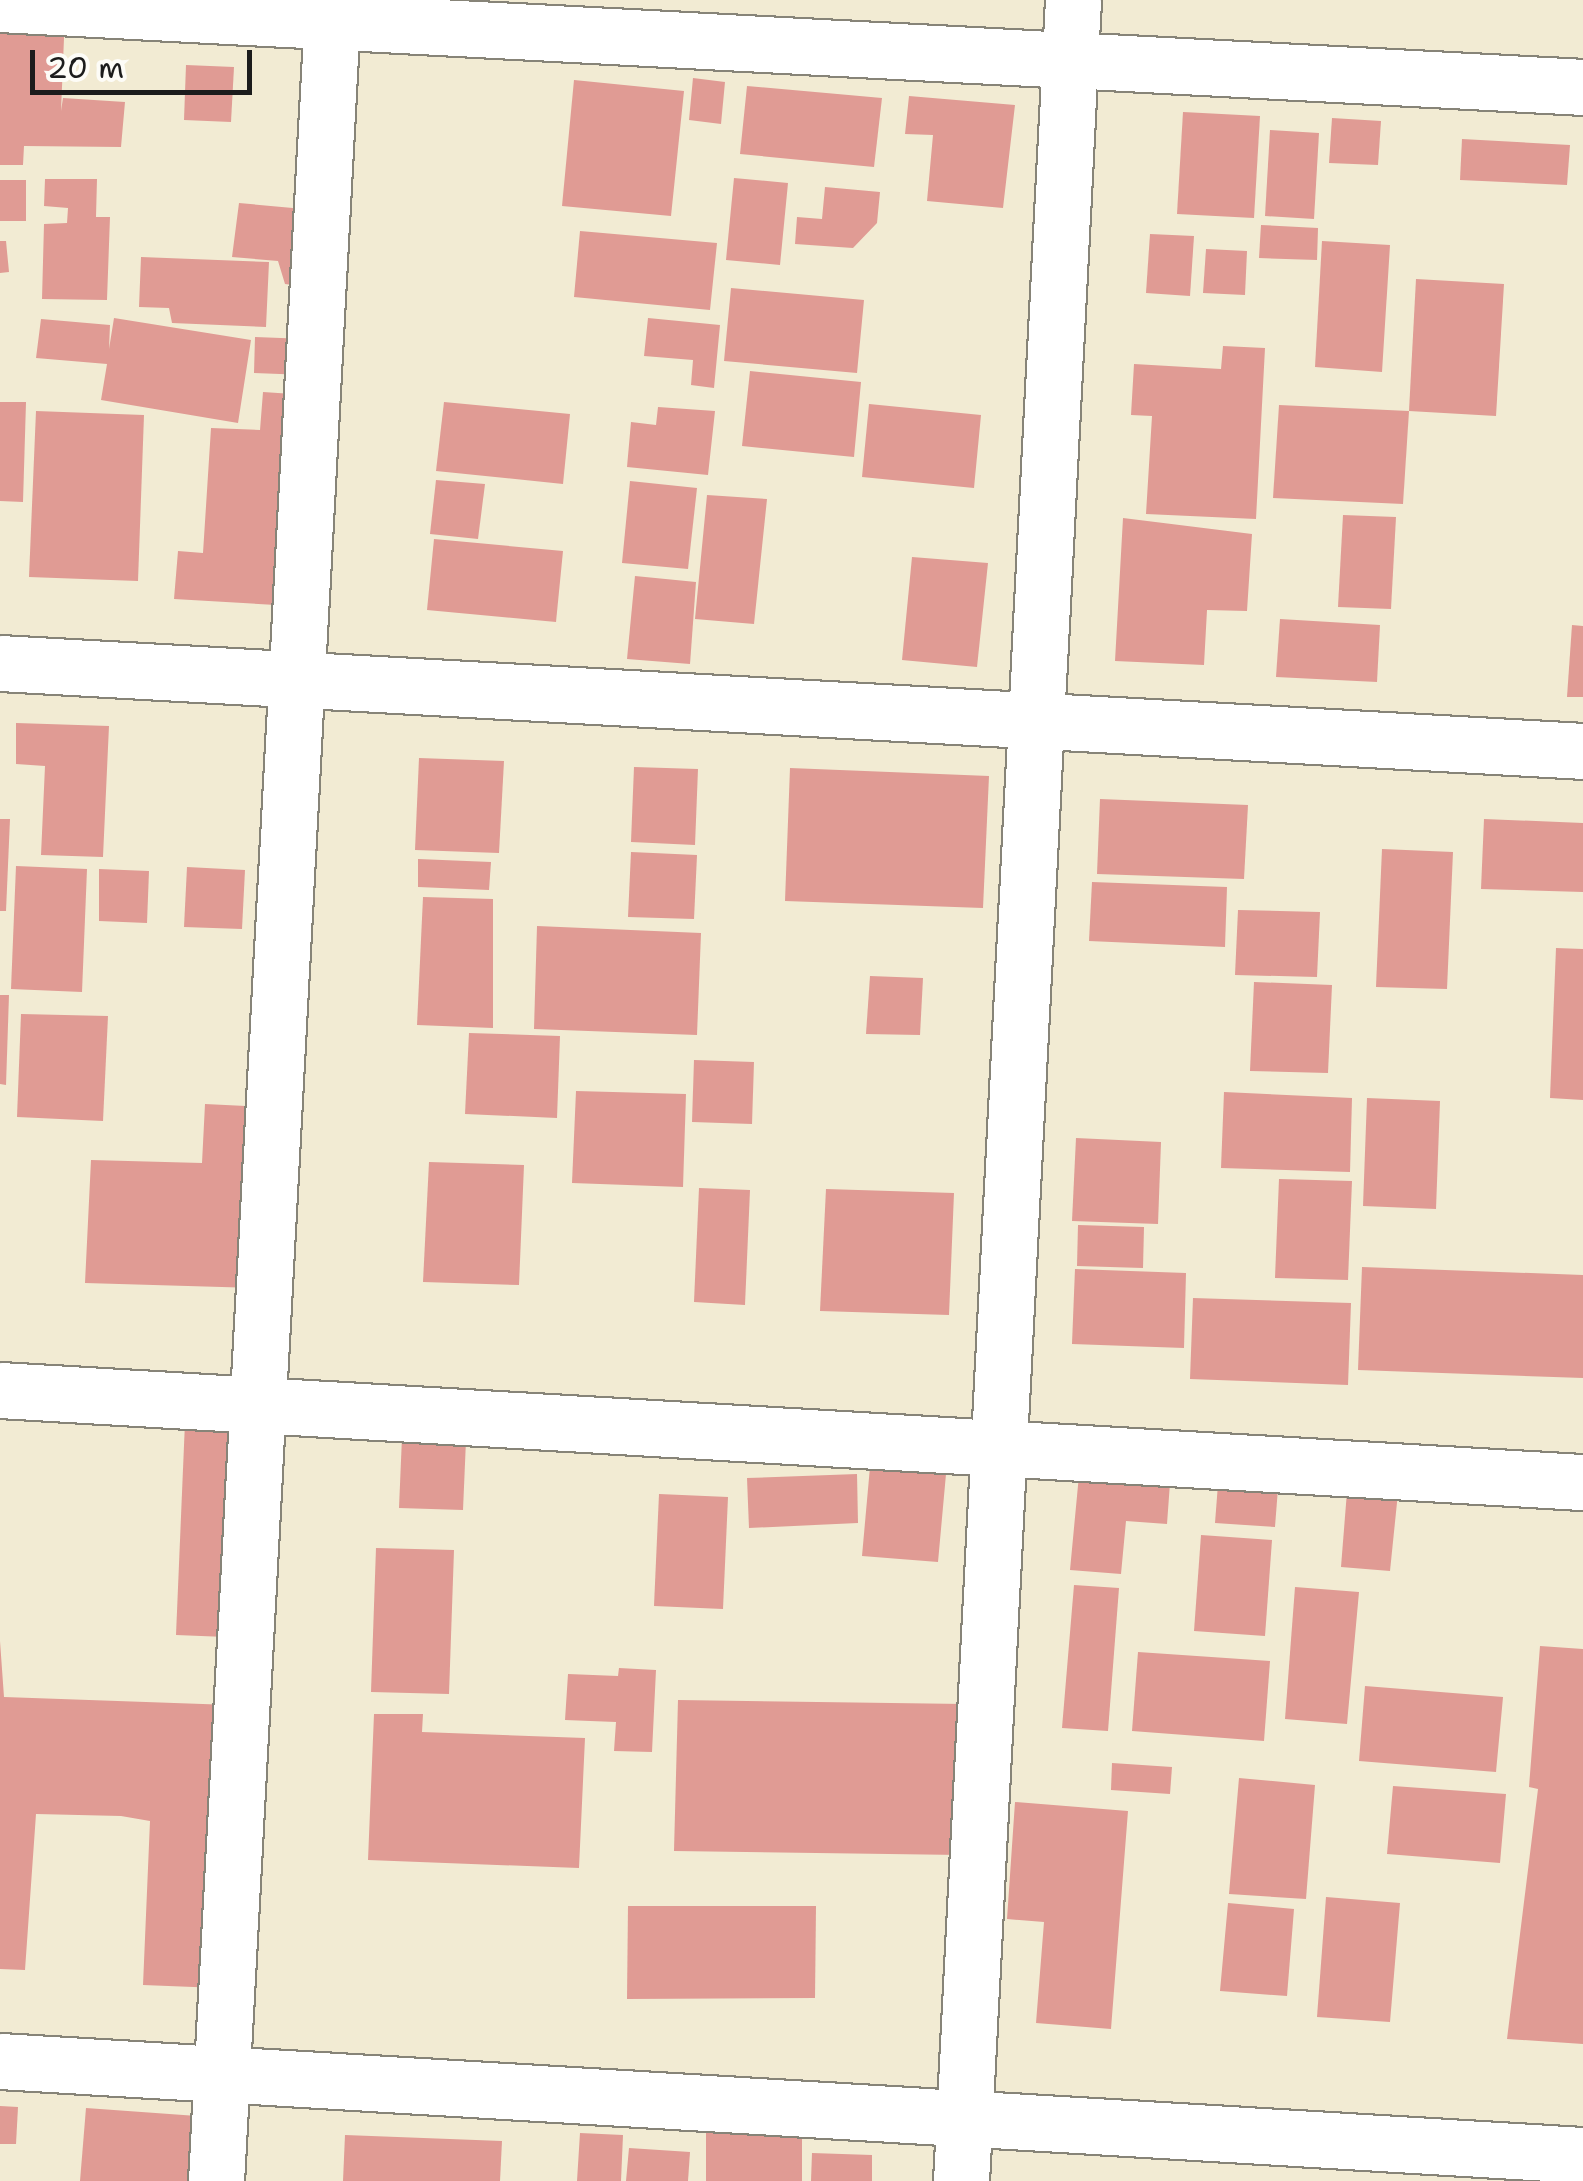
<!DOCTYPE html>
<style>
body{margin:0}
#map{position:relative;width:1583px;height:2181px;overflow:hidden;background:#f2ebd3;font-family:"Shantell Sans",sans-serif}
div>[style]{position:absolute}
.building>*{inset:0;background:#e09b94}
.roads{filter:drop-shadow(2px 0 #878478) drop-shadow(-2px 0 #878478) drop-shadow(0 2px #878478) drop-shadow(0 -2px #878478)}
.street>*{height:55px;margin:-27.5px;padding:0 27.5px;transform-origin:27.5px;border-radius:27.5px;background:#fff}
span{translate:-50% -50%;white-space:nowrap;text-align:center;line-height:1.15;-webkit-text-stroke:10px #fdfcf7;paint-order:stroke}
.scale{position:absolute;left:30px;top:50px;width:222px;height:45px;box-sizing:border-box;border:5px solid #1c1c1c;border-top:0;padding-left:12px;font-size:30px;line-height:35px;white-space:nowrap;color:#1c1c1c;-webkit-text-stroke:8px #fdfcf7;paint-order:stroke}
</style>
<div id="map">
<div class="building">
<i style="clip-path:polygon(65px 14px,61px 111px,63px 98px,125px 102px,121px 147px,24px 146px,23px 165px,0 165px,0 27px)"></i>
<i style="clip-path:polygon(186px 65px,234px 67px,231px 122px,184px 120px)"></i>
<i style="clip-path:polygon(693px 78px,725px 82px,721px 124px,689px 120px)"></i>
<i style="clip-path:polygon(574px 80px,684px 91px,671px 216px,562px 206px)"></i>
<i style="clip-path:polygon(747px 86px,882px 98px,874px 167px,740px 154px)"></i>
<i style="clip-path:polygon(909px 96px,1015px 105px,1003px 208px,927px 201px,933px 135px,905px 134px)"></i>
<i style="clip-path:polygon(1183px 112px,1260px 116px,1254px 218px,1177px 214px)"></i>
<i style="clip-path:polygon(1332px 118px,1381px 121px,1378px 165px,1329px 163px)"></i>
<i style="clip-path:polygon(1270px 130px,1319px 133px,1314px 219px,1265px 216px)"></i>
<i style="clip-path:polygon(1462px 139px,1570px 145px,1567px 185px,1460px 180px)"></i>
<i style="clip-path:polygon(734px 178px,788px 183px,780px 265px,726px 260px)"></i>
<i style="clip-path:polygon(45px 179px,97px 179px,96px 217px,110px 217px,107px 300px,42px 299px,44px 224px,67px 223px,68px 208px,44px 206px)"></i>
<i style="clip-path:polygon(0 180px,26px 180px,26px 221px,0 221px)"></i>
<i style="clip-path:polygon(825px 187px,880px 192px,877px 223px,853px 248px,795px 244px,797px 217px,822px 219px)"></i>
<i style="clip-path:polygon(239px 203px,315px 210px,308px 287px,285px 284px,278px 261px,232px 257px)"></i>
<i style="clip-path:polygon(1261px 225px,1318px 228px,1317px 260px,1259px 258px)"></i>
<i style="clip-path:polygon(580px 231px,717px 243px,710px 310px,574px 297px)"></i>
<i style="clip-path:polygon(1150px 234px,1194px 236px,1190px 296px,1146px 293px)"></i>
<i style="clip-path:polygon(0 241px,6px 241px,9px 272px,0 273px)"></i>
<i style="clip-path:polygon(1322px 241px,1390px 245px,1382px 372px,1315px 367px)"></i>
<i style="clip-path:polygon(1206px 249px,1247px 251px,1245px 295px,1203px 293px)"></i>
<i style="clip-path:polygon(141px 257px,269px 262px,266px 327px,172px 323px,169px 308px,139px 307px)"></i>
<i style="clip-path:polygon(1416px 279px,1504px 284px,1496px 416px,1409px 411px)"></i>
<i style="clip-path:polygon(731px 288px,864px 300px,857px 373px,724px 361px)"></i>
<i style="clip-path:polygon(114px 318px,251px 340px,238px 423px,101px 400px,107px 364px,36px 358px,41px 319px,110px 325px,109px 349px)"></i>
<i style="clip-path:polygon(648px 318px,720px 325px,714px 388px,691px 385px,693px 360px,644px 356px)"></i>
<i style="clip-path:polygon(255px 337px,307px 339px,306px 375px,254px 373px)"></i>
<i style="clip-path:polygon(1223px 346px,1265px 348px,1256px 519px,1146px 514px,1152px 416px,1131px 415px,1134px 364px,1221px 369px)"></i>
<i style="clip-path:polygon(750px 371px,861px 382px,854px 457px,742px 446px)"></i>
<i style="clip-path:polygon(263px 392px,308px 395px,293px 606px,174px 599px,178px 551px,203px 553px,211px 428px,260px 430px)"></i>
<i style="clip-path:polygon(0 402px,26px 402px,23px 502px,0 501px)"></i>
<i style="clip-path:polygon(444px 402px,570px 414px,563px 484px,436px 471px)"></i>
<i style="clip-path:polygon(869px 404px,981px 415px,974px 488px,862px 477px)"></i>
<i style="clip-path:polygon(1279px 405px,1409px 411px,1403px 504px,1273px 498px)"></i>
<i style="clip-path:polygon(658px 407px,715px 411px,708px 475px,627px 467px,631px 422px,656px 425px)"></i>
<i style="clip-path:polygon(36px 411px,144px 415px,138px 581px,29px 577px)"></i>
<i style="clip-path:polygon(436px 480px,485px 484px,478px 539px,430px 534px)"></i>
<i style="clip-path:polygon(630px 481px,697px 488px,688px 569px,622px 563px)"></i>
<i style="clip-path:polygon(707px 495px,767px 499px,754px 624px,695px 619px)"></i>
<i style="clip-path:polygon(1343px 515px,1396px 517px,1391px 609px,1338px 607px)"></i>
<i style="clip-path:polygon(1123px 518px,1252px 534px,1247px 611px,1207px 610px,1204px 665px,1115px 661px)"></i>
<i style="clip-path:polygon(434px 539px,563px 551px,556px 622px,427px 610px)"></i>
<i style="clip-path:polygon(912px 557px,988px 563px,977px 667px,902px 660px)"></i>
<i style="clip-path:polygon(635px 576px,696px 582px,690px 664px,627px 659px)"></i>
<i style="clip-path:polygon(1280px 619px,1380px 625px,1377px 682px,1276px 677px)"></i>
<i style="clip-path:polygon(1572px 625px,1583px 626px,1583px 697px,1567px 697px)"></i>
<i style="clip-path:polygon(16px 723px,109px 726px,103px 857px,41px 855px,45px 766px,16px 764px)"></i>
<i style="clip-path:polygon(419px 758px,504px 761px,499px 853px,415px 850px)"></i>
<i style="clip-path:polygon(634px 767px,698px 769px,695px 845px,631px 842px)"></i>
<i style="clip-path:polygon(790px 768px,989px 776px,983px 908px,785px 901px)"></i>
<i style="clip-path:polygon(1100px 799px,1248px 805px,1244px 879px,1097px 874px)"></i>
<i style="clip-path:polygon(0 819px,10px 819px,6px 911px,0 911px)"></i>
<i style="clip-path:polygon(1484px 819px,1583px 823px,1583px 892px,1481px 889px)"></i>
<i style="clip-path:polygon(1382px 849px,1453px 852px,1447px 989px,1376px 987px)"></i>
<i style="clip-path:polygon(631px 852px,697px 855px,694px 919px,628px 917px)"></i>
<i style="clip-path:polygon(418px 859px,491px 862px,489px 890px,418px 887px)"></i>
<i style="clip-path:polygon(16px 866px,87px 869px,82px 992px,11px 989px)"></i>
<i style="clip-path:polygon(187px 867px,245px 870px,242px 929px,184px 927px)"></i>
<i style="clip-path:polygon(99px 869px,149px 871px,147px 923px,99px 921px)"></i>
<i style="clip-path:polygon(1092px 882px,1227px 887px,1225px 947px,1089px 941px)"></i>
<i style="clip-path:polygon(423px 897px,493px 899px,493px 1028px,417px 1025px)"></i>
<i style="clip-path:polygon(1238px 910px,1320px 912px,1317px 977px,1235px 975px)"></i>
<i style="clip-path:polygon(537px 926px,701px 933px,697px 1035px,534px 1029px)"></i>
<i style="clip-path:polygon(1556px 948px,1583px 949px,1583px 1100px,1550px 1098px)"></i>
<i style="clip-path:polygon(870px 976px,923px 978px,920px 1035px,866px 1034px)"></i>
<i style="clip-path:polygon(1254px 982px,1332px 985px,1328px 1073px,1250px 1071px)"></i>
<i style="clip-path:polygon(0 995px,9px 995px,6px 1085px,0 1084px)"></i>
<i style="clip-path:polygon(21px 1014px,108px 1016px,103px 1121px,17px 1117px)"></i>
<i style="clip-path:polygon(469px 1033px,560px 1036px,557px 1118px,465px 1114px)"></i>
<i style="clip-path:polygon(694px 1060px,754px 1062px,752px 1124px,692px 1122px)"></i>
<i style="clip-path:polygon(576px 1091px,686px 1094px,683px 1187px,572px 1183px)"></i>
<i style="clip-path:polygon(1224px 1092px,1352px 1098px,1350px 1172px,1221px 1168px)"></i>
<i style="clip-path:polygon(1367px 1098px,1440px 1101px,1436px 1209px,1363px 1206px)"></i>
<i style="clip-path:polygon(205px 1104px,266px 1107px,258px 1288px,85px 1283px,91px 1160px,202px 1163px)"></i>
<i style="clip-path:polygon(1076px 1138px,1161px 1142px,1158px 1224px,1072px 1221px)"></i>
<i style="clip-path:polygon(429px 1162px,524px 1165px,519px 1285px,423px 1282px)"></i>
<i style="clip-path:polygon(1279px 1179px,1352px 1181px,1348px 1280px,1275px 1278px)"></i>
<i style="clip-path:polygon(699px 1188px,750px 1190px,745px 1305px,694px 1302px)"></i>
<i style="clip-path:polygon(826px 1189px,954px 1193px,949px 1315px,820px 1311px)"></i>
<i style="clip-path:polygon(1078px 1225px,1144px 1227px,1143px 1268px,1077px 1266px)"></i>
<i style="clip-path:polygon(1362px 1267px,1583px 1275px,1583px 1378px,1358px 1370px)"></i>
<i style="clip-path:polygon(1075px 1269px,1186px 1273px,1184px 1348px,1072px 1344px)"></i>
<i style="clip-path:polygon(1193px 1298px,1351px 1303px,1348px 1385px,1190px 1379px)"></i>
<i style="clip-path:polygon(185px 1422px,235px 1423px,226px 1637px,176px 1635px)"></i>
<i style="clip-path:polygon(402px 1437px,466px 1440px,463px 1510px,399px 1508px)"></i>
<i style="clip-path:polygon(870px 1467px,946px 1474px,938px 1562px,862px 1556px)"></i>
<i style="clip-path:polygon(857px 1474px,858px 1523px,749px 1528px,747px 1478px)"></i>
<i style="clip-path:polygon(1079px 1475px,1170px 1483px,1167px 1524px,1126px 1521px,1121px 1574px,1070px 1570px)"></i>
<i style="clip-path:polygon(1348px 1479px,1399px 1483px,1390px 1571px,1341px 1567px)"></i>
<i style="clip-path:polygon(1218px 1484px,1278px 1488px,1275px 1527px,1215px 1523px)"></i>
<i style="clip-path:polygon(659px 1494px,728px 1497px,723px 1609px,654px 1606px)"></i>
<i style="clip-path:polygon(1201px 1535px,1272px 1540px,1265px 1636px,1194px 1631px)"></i>
<i style="clip-path:polygon(376px 1548px,454px 1550px,449px 1694px,371px 1692px)"></i>
<i style="clip-path:polygon(1074px 1585px,1119px 1588px,1108px 1731px,1062px 1728px)"></i>
<i style="clip-path:polygon(1295px 1587px,1359px 1592px,1347px 1724px,1285px 1719px)"></i>
<i style="clip-path:polygon(0 1641px,4px 1697px,231px 1705px,219px 1988px,143px 1985px,150px 1821px,121px 1816px,36px 1814px,25px 1970px,0 1969px)"></i>
<i style="clip-path:polygon(1540px 1646px,1583px 1649px,1583px 2044px,1507px 2039px,1538px 1789px,1529px 1787px)"></i>
<i style="clip-path:polygon(1138px 1652px,1270px 1661px,1264px 1741px,1132px 1731px)"></i>
<i style="clip-path:polygon(619px 1668px,656px 1670px,652px 1752px,614px 1751px,616px 1722px,565px 1720px,568px 1674px,618px 1676px)"></i>
<i style="clip-path:polygon(1365px 1686px,1503px 1697px,1496px 1772px,1359px 1761px)"></i>
<i style="clip-path:polygon(678px 1700px,965px 1704px,961px 1855px,674px 1851px)"></i>
<i style="clip-path:polygon(374px 1714px,423px 1714px,422px 1732px,585px 1738px,579px 1868px,368px 1860px)"></i>
<i style="clip-path:polygon(1112px 1763px,1172px 1767px,1170px 1794px,1111px 1790px)"></i>
<i style="clip-path:polygon(1239px 1778px,1315px 1785px,1306px 1899px,1229px 1894px)"></i>
<i style="clip-path:polygon(1393px 1786px,1506px 1794px,1500px 1863px,1387px 1854px)"></i>
<i style="clip-path:polygon(1015px 1802px,1128px 1811px,1111px 2029px,1036px 2023px,1044px 1922px,1007px 1919px)"></i>
<i style="clip-path:polygon(1326px 1897px,1400px 1903px,1390px 2022px,1317px 2017px)"></i>
<i style="clip-path:polygon(1228px 1903px,1294px 1909px,1287px 1996px,1220px 1991px)"></i>
<i style="clip-path:polygon(628px 1906px,816px 1906px,815px 1998px,627px 1999px)"></i>
<i style="clip-path:polygon(0 2106px,18px 2107px,16px 2144px,0 2144px)"></i>
<i style="clip-path:polygon(86px 2108px,211px 2117px,206px 2181px,80px 2181px)"></i>
<i style="clip-path:polygon(802px 2132px,802px 2181px,706px 2181px,706px 2133px)"></i>
<i style="clip-path:polygon(580px 2133px,623px 2135px,621px 2181px,577px 2181px)"></i>
<i style="clip-path:polygon(345px 2135px,502px 2141px,500px 2181px,343px 2181px)"></i>
<i style="clip-path:polygon(629px 2148px,690px 2152px,688px 2181px,626px 2181px)"></i>
<i style="clip-path:polygon(812px 2153px,872px 2155px,872px 2181px,811px 2181px)"></i>
</div>
<div class="roads">
<div class="street">
<i style="left:0;top:4px;width:1585px;rotate:3deg"></i>
<i style="left:0;top:663px;width:1585px;rotate:3.18deg"></i>
<i style="left:0;top:1390px;width:1586px;rotate:3.33deg"></i>
<i style="left:0;top:2061px;width:1586px;rotate:3.4deg"></i>
<i style="left:216px;top:2181px;width:2184px;rotate:-86.93deg"></i>
<i style="left:961px;top:2181px;width:2184px;rotate:-87.06deg"></i>
</div>
</div>
<div class="scale">20 m</div>
</div>
